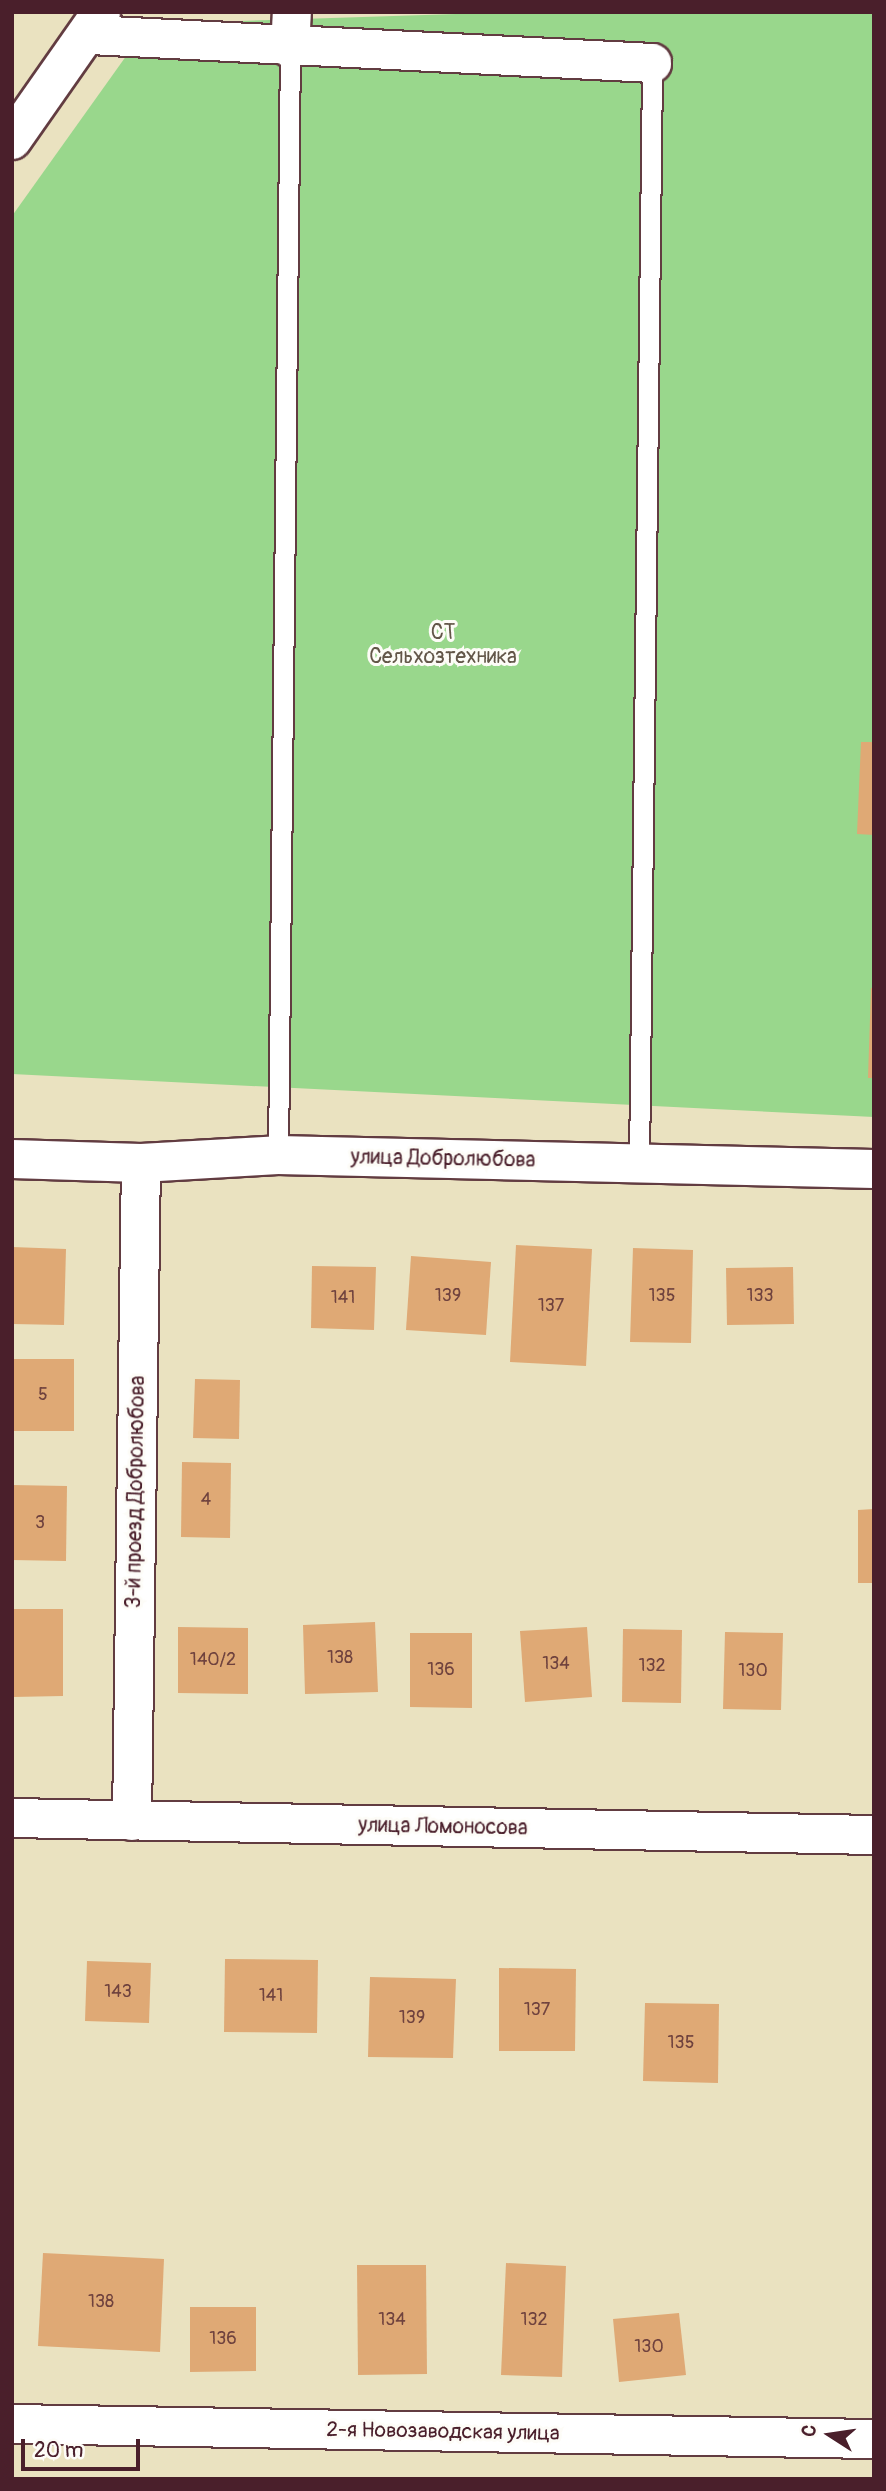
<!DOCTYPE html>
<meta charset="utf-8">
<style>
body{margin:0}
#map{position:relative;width:886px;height:2491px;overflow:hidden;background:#eae2c0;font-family:Pangolin,sans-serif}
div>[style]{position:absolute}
.green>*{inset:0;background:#99d78c}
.building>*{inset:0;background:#dfa975}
.roads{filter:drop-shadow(2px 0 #623c41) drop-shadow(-2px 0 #623c41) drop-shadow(0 2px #623c41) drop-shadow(0 -2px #623c41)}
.service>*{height:19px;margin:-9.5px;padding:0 9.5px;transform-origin:9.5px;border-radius:9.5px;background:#fff}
.minor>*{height:38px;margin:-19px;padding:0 19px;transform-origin:19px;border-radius:19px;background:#fff}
span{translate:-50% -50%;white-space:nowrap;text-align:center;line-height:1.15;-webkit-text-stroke:6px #fdfcf7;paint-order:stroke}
.number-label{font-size:18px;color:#6f423e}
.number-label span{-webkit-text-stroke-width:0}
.park-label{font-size:21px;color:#625648}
.street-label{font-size:21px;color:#4a1f2b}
.frame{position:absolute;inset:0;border:14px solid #4a1f2b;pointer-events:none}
.north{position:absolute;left:795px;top:2400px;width:70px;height:70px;-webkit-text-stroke:5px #fdfcf7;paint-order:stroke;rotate:282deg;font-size:19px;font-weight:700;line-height:28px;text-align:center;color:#4a1f2b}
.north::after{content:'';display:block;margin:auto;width:24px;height:32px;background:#4a1f2b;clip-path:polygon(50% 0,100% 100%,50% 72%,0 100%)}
.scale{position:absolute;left:21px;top:2439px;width:119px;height:32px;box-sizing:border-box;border:4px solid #4a1f2b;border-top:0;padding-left:9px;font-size:21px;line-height:24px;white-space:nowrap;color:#4a1f2b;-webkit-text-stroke:5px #fdfcf7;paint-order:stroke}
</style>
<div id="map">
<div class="green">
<i style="clip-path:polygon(519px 12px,874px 12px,874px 1117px,12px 1074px,12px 216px,149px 24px)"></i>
</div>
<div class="building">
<i style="clip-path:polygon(861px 742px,874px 742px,874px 835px,857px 834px)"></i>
<i style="clip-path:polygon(871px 988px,874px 988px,874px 1078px,868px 1078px)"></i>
<i style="clip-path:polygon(516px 1245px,592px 1249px,586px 1366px,510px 1362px)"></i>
<i style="clip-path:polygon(12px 1247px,66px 1249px,64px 1325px,12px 1324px)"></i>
<i style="clip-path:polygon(633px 1248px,693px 1250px,691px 1343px,630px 1342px)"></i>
<i style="clip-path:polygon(411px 1256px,491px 1262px,486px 1335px,406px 1330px)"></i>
<i style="clip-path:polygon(312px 1266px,376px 1267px,374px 1330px,311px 1328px)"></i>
<i style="clip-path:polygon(793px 1267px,794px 1324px,727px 1325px,726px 1268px)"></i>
<i style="clip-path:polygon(12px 1359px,74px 1359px,74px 1431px,12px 1431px)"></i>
<i style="clip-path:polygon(195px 1379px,240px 1380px,239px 1439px,193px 1438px)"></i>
<i style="clip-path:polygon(182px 1462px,231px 1463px,230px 1538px,181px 1537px)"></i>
<i style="clip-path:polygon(12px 1485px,67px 1486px,66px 1561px,12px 1560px)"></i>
<i style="clip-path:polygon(874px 1509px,874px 1583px,858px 1583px,858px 1510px)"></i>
<i style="clip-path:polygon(12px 1609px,63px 1609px,63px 1696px,12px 1697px)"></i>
<i style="clip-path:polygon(375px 1622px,378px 1692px,305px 1694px,303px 1625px)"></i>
<i style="clip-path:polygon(178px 1627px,248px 1628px,248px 1694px,178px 1693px)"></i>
<i style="clip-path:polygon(587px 1627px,592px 1697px,525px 1702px,520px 1631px)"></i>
<i style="clip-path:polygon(623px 1629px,682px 1630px,681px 1703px,622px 1702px)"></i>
<i style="clip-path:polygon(725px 1632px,783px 1633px,781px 1710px,723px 1709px)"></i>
<i style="clip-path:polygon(410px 1633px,472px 1633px,472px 1708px,410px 1707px)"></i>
<i style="clip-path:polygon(225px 1959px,318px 1960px,317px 2033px,224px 2032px)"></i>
<i style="clip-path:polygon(87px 1961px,151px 1963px,149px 2023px,85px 2021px)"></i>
<i style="clip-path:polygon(499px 1968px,576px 1969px,575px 2051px,499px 2051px)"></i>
<i style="clip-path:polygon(370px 1977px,456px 1979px,453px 2058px,368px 2057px)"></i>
<i style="clip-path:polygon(645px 2003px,719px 2004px,718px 2083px,643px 2081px)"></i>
<i style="clip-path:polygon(43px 2253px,164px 2259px,160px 2352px,38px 2346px)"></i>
<i style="clip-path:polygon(506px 2263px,566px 2266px,562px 2377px,501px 2375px)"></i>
<i style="clip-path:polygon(357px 2265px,426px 2265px,427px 2374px,358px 2375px)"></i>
<i style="clip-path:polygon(190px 2307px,256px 2307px,256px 2371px,190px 2372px)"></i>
<i style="clip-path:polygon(679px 2313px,686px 2375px,619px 2382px,613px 2319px)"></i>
</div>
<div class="roads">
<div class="service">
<i style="left:278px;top:1155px;width:1107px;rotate:-89.38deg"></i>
<i style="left:639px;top:1164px;width:1101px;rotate:-89.32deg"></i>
</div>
<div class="minor">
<i style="left:90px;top:35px;width:563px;rotate:2.85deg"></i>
<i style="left:290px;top:48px;width:36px;rotate:-87deg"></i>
<i style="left:12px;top:140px;width:155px;rotate:-55deg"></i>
<i style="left:12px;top:1159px;width:129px;rotate:1.8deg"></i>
<i style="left:141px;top:1163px;width:137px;rotate:-3.3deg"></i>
<i style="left:278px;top:1155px;width:596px;rotate:1.35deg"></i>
<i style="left:12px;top:1818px;width:862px;rotate:1.13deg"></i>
<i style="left:132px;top:1821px;width:658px;rotate:-89.22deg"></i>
<i style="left:12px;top:2424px;width:862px;rotate:1deg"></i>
</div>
</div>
<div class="number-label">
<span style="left:448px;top:1296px">139</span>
<span style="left:662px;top:1296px">135</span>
<span style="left:760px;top:1296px">133</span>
<span style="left:343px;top:1298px">141</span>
<span style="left:551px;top:1306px">137</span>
<span style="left:43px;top:1395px">5</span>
<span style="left:206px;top:1500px">4</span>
<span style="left:40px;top:1523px">3</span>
<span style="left:340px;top:1658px">138</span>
<span style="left:213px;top:1660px">140/2</span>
<span style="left:556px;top:1664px">134</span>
<span style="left:652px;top:1666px">132</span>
<span style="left:441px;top:1670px">136</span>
<span style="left:753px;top:1671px">130</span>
<span style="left:118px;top:1992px">143</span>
<span style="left:271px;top:1996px">141</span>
<span style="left:537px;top:2010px">137</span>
<span style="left:412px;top:2018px">139</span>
<span style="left:681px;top:2043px">135</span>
<span style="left:101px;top:2302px">138</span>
<span style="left:392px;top:2320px">134</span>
<span style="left:534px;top:2320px">132</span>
<span style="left:223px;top:2339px">136</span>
<span style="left:649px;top:2347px">130</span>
</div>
<div class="park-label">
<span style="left:443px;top:645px">СТ<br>Сельхозтехника</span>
</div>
<div class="street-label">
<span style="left:443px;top:1159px;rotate:1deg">улица Добролюбова</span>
<span style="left:136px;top:1492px;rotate:-89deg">3-й проезд Добролюбова</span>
<span style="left:443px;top:1827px;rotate:1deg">улица Ломоносова</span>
<span style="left:443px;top:2432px;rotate:1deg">2-я Новозаводская улица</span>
</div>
<div class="frame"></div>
<div class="north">С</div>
<div class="scale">20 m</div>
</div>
